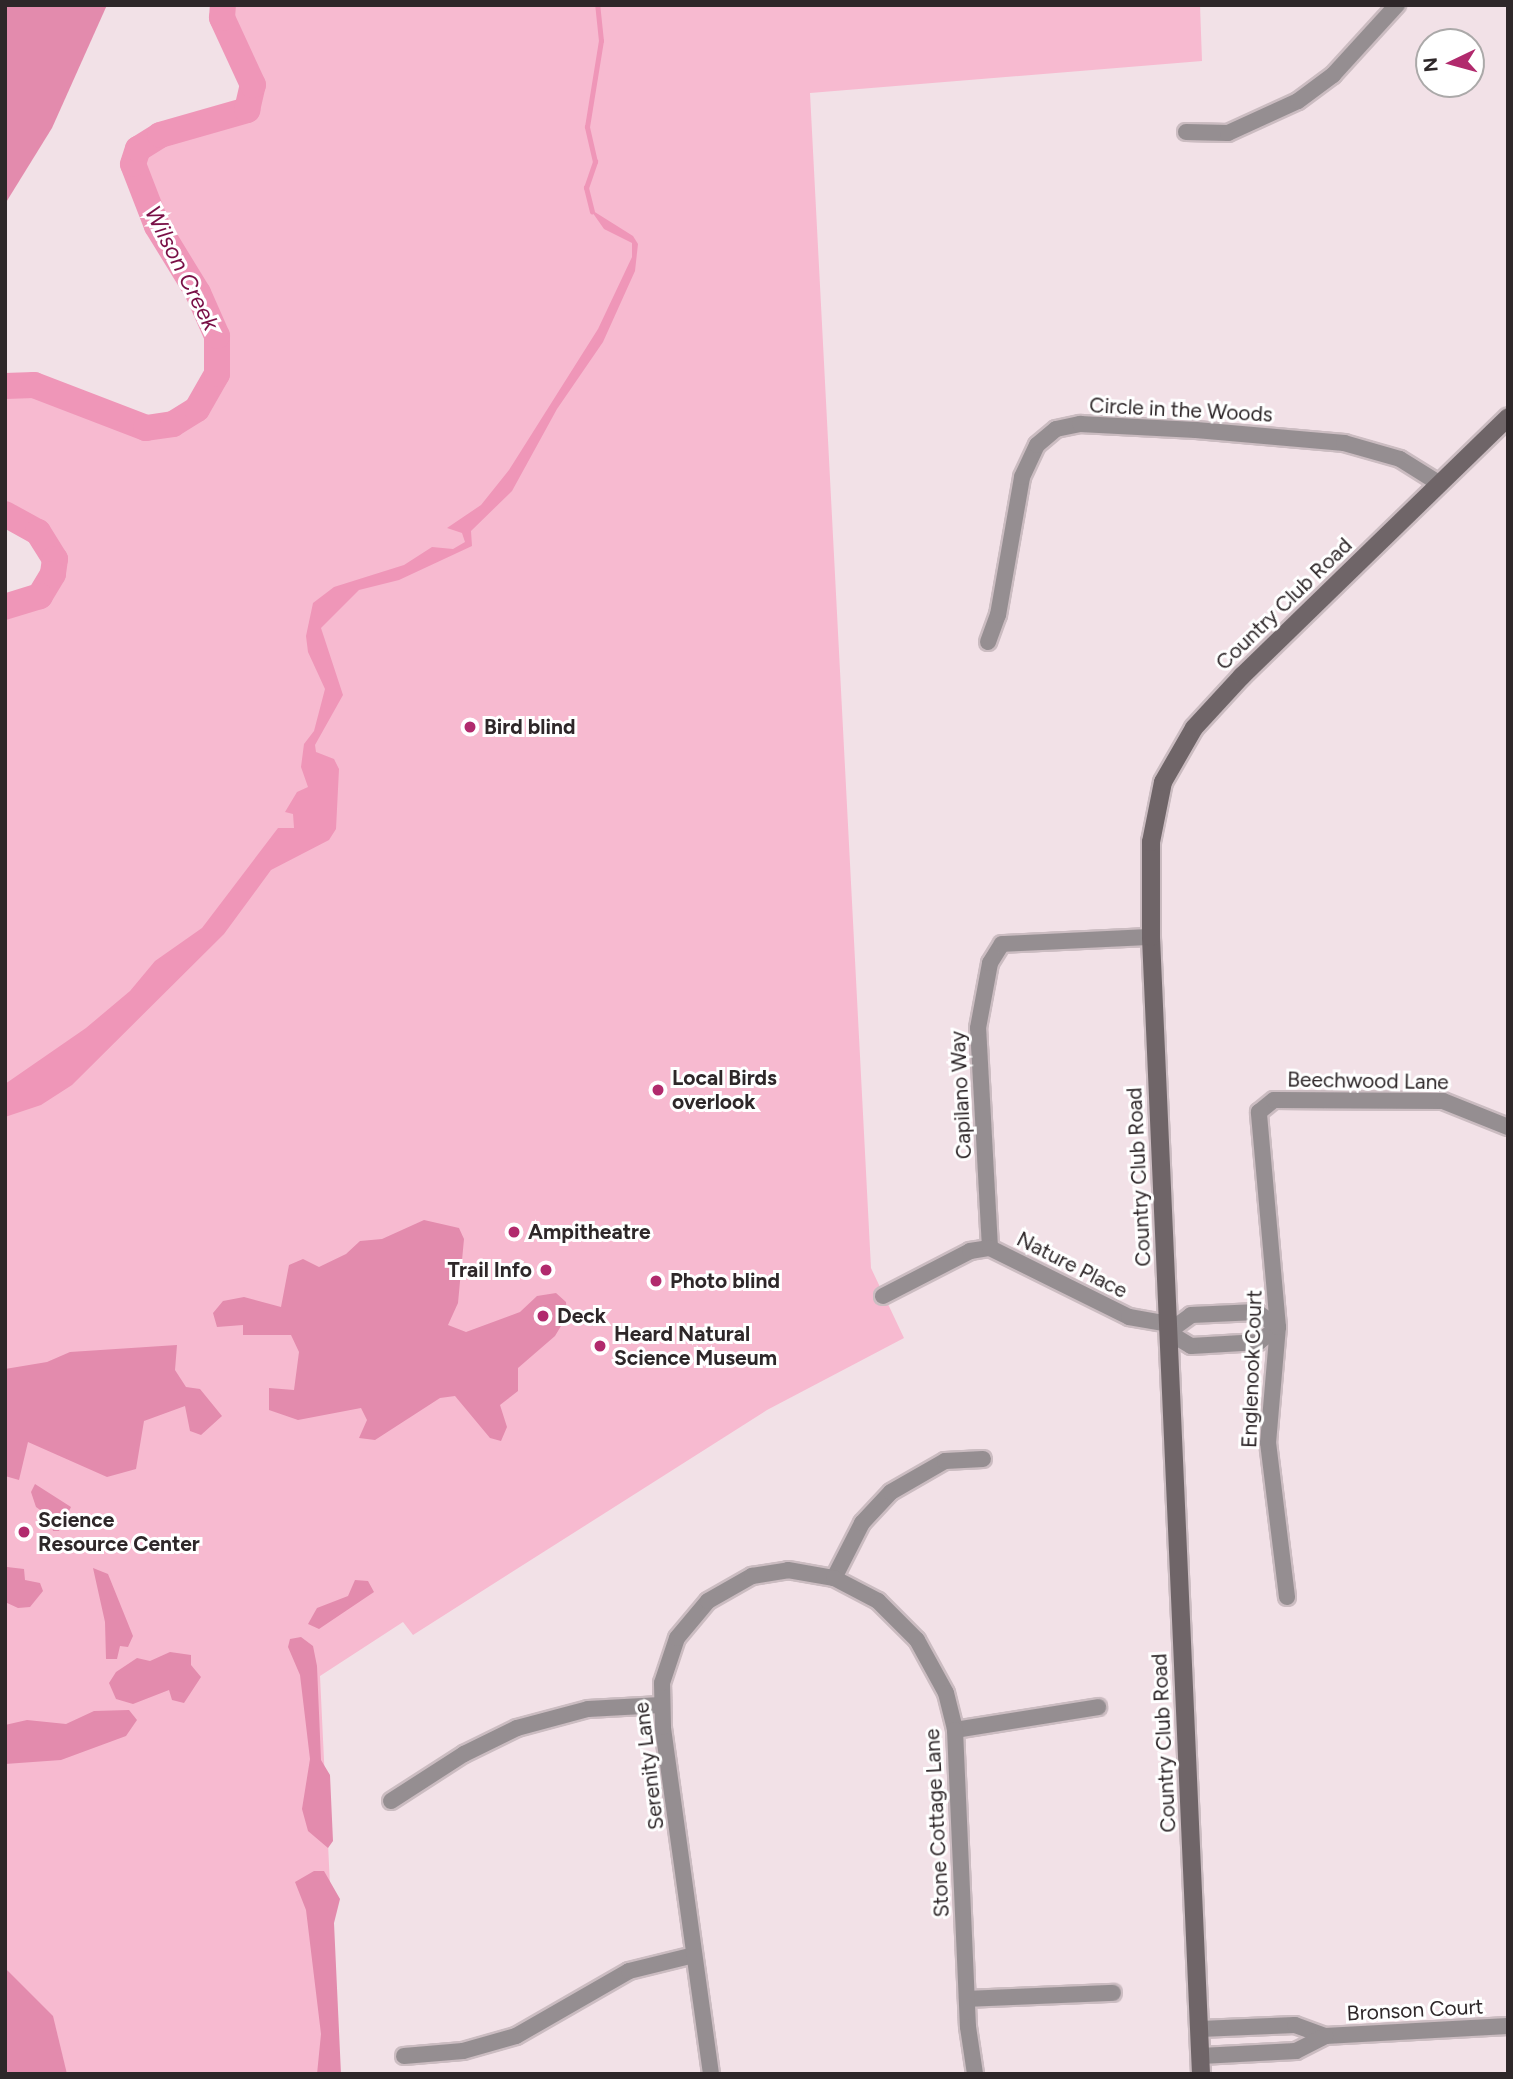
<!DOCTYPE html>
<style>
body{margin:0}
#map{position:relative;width:1513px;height:2079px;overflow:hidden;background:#f2e1e7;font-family:Figtree,sans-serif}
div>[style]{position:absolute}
.green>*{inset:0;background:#f7bad0}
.forest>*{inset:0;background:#e38bad}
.water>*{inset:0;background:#ef96b8}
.stream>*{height:4.5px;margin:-2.25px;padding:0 2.25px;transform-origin:2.25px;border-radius:2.25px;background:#ef96b8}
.river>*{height:26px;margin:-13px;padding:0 13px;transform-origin:13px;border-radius:13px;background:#ef96b8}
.roads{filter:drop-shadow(2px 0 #cbbcc1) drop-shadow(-2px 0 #cbbcc1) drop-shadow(0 2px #cbbcc1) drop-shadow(0 -2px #cbbcc1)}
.minor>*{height:16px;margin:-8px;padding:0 8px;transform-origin:8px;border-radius:8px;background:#958e91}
.secondary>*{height:18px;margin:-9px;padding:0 9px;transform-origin:9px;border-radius:9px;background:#6f6568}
.dots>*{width:19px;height:19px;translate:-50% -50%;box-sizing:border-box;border:4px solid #fff;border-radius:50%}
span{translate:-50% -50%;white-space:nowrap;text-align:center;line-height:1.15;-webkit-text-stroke:6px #fff;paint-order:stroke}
.street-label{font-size:21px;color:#2e2729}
.poi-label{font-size:21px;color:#2e2729;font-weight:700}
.left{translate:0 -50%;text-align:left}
.right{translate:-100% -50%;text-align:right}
.water-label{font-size:23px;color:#790f46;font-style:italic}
.frame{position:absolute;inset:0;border:7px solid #2e2729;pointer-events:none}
.north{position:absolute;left:1415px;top:28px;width:70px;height:70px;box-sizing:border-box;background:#fff;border:2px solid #aba9a9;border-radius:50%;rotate:265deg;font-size:19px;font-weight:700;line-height:28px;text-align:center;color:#2e2729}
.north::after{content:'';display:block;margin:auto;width:24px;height:32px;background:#b12a6d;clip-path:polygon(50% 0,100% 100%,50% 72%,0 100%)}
</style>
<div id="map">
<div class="green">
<i style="clip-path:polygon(224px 5px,1200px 5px,1202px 61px,810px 93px,871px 1268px,904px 1338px,767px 1410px,413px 1635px,403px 1622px,320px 1676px,339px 2074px,5px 2074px,5px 608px,41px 597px,55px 574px,57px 558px,39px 530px,5px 512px,5px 387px,34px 386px,146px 430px,174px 426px,198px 410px,218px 375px,218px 336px,199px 293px,158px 226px,135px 164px,139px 150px,161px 136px,248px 111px,254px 85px,223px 17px)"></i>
</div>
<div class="forest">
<i style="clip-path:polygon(5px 5px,107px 5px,52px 128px,5px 204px)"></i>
<i style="clip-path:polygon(424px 1220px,459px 1228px,464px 1239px,458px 1303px,448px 1325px,466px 1332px,520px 1312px,537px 1296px,556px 1293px,566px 1302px,567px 1316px,555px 1336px,518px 1368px,518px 1391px,500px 1405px,507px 1427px,501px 1441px,490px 1438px,455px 1396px,440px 1398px,375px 1440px,359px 1438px,367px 1420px,361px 1408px,298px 1420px,269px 1410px,269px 1388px,294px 1390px,299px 1352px,291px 1335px,243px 1335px,243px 1325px,217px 1327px,213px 1313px,223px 1301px,244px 1297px,281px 1307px,289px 1265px,303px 1259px,319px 1267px,346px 1254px,360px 1241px,382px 1239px)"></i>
<i style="clip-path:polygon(177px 1345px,175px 1370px,186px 1387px,200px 1389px,222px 1416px,201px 1435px,190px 1431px,185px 1406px,144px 1421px,136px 1469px,107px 1477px,28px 1442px,19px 1480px,5px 1476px,5px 1369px,47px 1362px,70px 1352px)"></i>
<i style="clip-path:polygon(35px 1484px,71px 1507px,59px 1531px,53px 1531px,50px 1517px,36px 1507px,31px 1492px)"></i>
<i style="clip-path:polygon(7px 1567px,24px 1569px,25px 1580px,40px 1583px,43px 1591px,30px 1607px,18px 1608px,5px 1602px)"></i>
<i style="clip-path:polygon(93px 1568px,108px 1574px,133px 1636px,128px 1647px,120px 1646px,117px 1659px,106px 1659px,105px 1622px)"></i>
<i style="clip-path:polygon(355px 1580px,368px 1581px,374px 1592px,319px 1629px,308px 1624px,317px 1608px,348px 1596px)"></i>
<i style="clip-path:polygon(301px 1637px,313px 1646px,317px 1666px,321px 1760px,330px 1775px,333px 1841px,328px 1848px,308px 1831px,302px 1809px,310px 1759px,300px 1675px,288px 1647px,290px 1639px)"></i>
<i style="clip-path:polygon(170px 1652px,191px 1655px,191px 1665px,201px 1677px,184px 1703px,172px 1700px,169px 1690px,133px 1704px,116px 1699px,109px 1683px,116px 1672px,137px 1658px,150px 1661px)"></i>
<i style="clip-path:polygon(129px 1710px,137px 1720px,126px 1736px,61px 1760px,5px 1764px,5px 1725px,27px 1720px,66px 1724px,94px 1711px)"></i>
<i style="clip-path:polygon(314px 1871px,324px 1871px,340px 1899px,334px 1923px,341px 2074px,317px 2074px,321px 2034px,306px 1910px,295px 1882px)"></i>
<i style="clip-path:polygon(5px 1968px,53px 2016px,67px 2074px,5px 2074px)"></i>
</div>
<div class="water">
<i style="clip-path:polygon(590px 209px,633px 236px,638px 244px,635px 271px,603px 342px,557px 409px,512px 491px,471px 531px,472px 546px,399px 580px,359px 590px,321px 628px,343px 695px,315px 745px,316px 752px,334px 759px,339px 769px,336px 829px,329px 840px,271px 870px,224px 934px,72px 1085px,41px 1105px,5px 1117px,5px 1084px,86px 1028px,130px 991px,155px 961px,202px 928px,278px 828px,294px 828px,293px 814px,285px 812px,297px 792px,308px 787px,301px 767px,304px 744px,314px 731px,325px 689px,308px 652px,306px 636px,313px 603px,334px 587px,404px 565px,432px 547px,453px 549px,465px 542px,462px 533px,447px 528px,481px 505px,509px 470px,598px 329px,632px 257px,632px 243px,604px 229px)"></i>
</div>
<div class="stream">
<i style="left:592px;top:212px;width:25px;rotate:-104deg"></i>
<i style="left:586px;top:188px;width:28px;rotate:-71deg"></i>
<i style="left:595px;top:162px;width:36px;rotate:-103deg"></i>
<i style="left:587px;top:127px;width:87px;rotate:-80.8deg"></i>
<i style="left:601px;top:41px;width:36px;rotate:-96deg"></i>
</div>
<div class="river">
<i style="left:5px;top:386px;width:29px;rotate:-2deg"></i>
<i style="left:34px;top:385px;width:120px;rotate:21deg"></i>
<i style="left:146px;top:428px;width:27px;rotate:-8deg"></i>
<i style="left:173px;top:424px;width:28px;rotate:-32deg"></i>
<i style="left:197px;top:409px;width:40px;rotate:-60.3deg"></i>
<i style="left:217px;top:374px;width:38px;rotate:-90deg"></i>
<i style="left:217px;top:336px;width:47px;rotate:-113.8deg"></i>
<i style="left:198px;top:293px;width:79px;rotate:-121.5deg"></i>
<i style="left:157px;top:226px;width:66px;rotate:-111.2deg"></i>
<i style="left:133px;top:164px;width:16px;rotate:-72deg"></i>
<i style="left:138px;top:149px;width:26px;rotate:-32deg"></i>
<i style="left:160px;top:135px;width:91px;rotate:-16deg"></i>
<i style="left:247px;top:110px;width:26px;rotate:-77deg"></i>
<i style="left:253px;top:85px;width:74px;rotate:-114.8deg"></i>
<i style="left:222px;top:18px;width:13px;rotate:-86deg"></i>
<i style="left:5px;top:514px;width:38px;rotate:29deg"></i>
<i style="left:38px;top:532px;width:32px;rotate:58deg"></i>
<i style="left:55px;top:559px;width:15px;rotate:98deg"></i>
<i style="left:53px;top:574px;width:26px;rotate:121deg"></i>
<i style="left:40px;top:596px;width:37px;rotate:163deg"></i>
</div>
<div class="roads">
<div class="minor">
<i style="left:1186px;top:132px;width:42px;rotate:1.4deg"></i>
<i style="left:1228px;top:133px;width:77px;rotate:-24.6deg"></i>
<i style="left:1298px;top:101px;width:44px;rotate:-36.6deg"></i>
<i style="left:1333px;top:75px;width:95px;rotate:-47.6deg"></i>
<i style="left:988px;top:642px;width:29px;rotate:-70deg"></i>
<i style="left:998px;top:615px;width:140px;rotate:-80.1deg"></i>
<i style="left:1022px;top:477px;width:35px;rotate:-65deg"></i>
<i style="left:1037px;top:445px;width:25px;rotate:-40deg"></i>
<i style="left:1056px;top:429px;width:25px;rotate:-12deg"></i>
<i style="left:1080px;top:424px;width:116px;rotate:3deg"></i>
<i style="left:1196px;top:430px;width:149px;rotate:5deg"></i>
<i style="left:1344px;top:443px;width:58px;rotate:15.9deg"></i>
<i style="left:1400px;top:459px;width:47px;rotate:32deg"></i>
<i style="left:990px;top:1248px;width:220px;rotate:-93.1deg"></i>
<i style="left:978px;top:1028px;width:66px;rotate:-79.5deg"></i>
<i style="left:990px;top:963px;width:22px;rotate:-58deg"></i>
<i style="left:1002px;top:944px;width:149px;rotate:-2.7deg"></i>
<i style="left:883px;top:1296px;width:98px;rotate:-27.3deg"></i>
<i style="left:970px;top:1251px;width:20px;rotate:-9deg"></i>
<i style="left:990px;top:1248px;width:155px;rotate:26.4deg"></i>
<i style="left:1129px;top:1317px;width:40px;rotate:10deg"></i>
<i style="left:1257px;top:1312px;width:26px;rotate:36deg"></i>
<i style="left:1278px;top:1327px;width:24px;rotate:142deg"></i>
<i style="left:1259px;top:1342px;width:68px;rotate:176.6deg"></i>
<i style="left:1191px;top:1346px;width:27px;rotate:-149deg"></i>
<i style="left:1168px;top:1332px;width:29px;rotate:-36deg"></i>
<i style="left:1191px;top:1315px;width:66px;rotate:-2.6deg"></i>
<i style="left:834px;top:1578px;width:62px;rotate:-63deg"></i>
<i style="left:862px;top:1523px;width:42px;rotate:-46.9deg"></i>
<i style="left:891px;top:1492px;width:62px;rotate:-29.9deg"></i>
<i style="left:945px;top:1461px;width:38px;rotate:-3deg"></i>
<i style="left:1287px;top:1597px;width:155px;rotate:-97deg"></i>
<i style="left:1268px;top:1443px;width:116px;rotate:-85.1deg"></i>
<i style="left:1278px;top:1327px;width:216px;rotate:-95.1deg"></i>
<i style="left:1259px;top:1112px;width:19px;rotate:-39deg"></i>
<i style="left:1274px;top:1100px;width:169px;rotate:0.3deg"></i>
<i style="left:1443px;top:1101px;width:70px;rotate:21.8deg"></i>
<i style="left:955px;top:1730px;width:145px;rotate:-9.1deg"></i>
<i style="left:391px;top:1801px;width:87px;rotate:-32.8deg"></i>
<i style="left:464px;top:1754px;width:59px;rotate:-26.1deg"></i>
<i style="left:517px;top:1728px;width:73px;rotate:-15deg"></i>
<i style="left:588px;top:1709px;width:73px;rotate:-3.1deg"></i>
<i style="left:967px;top:1999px;width:146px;rotate:-2.4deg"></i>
<i style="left:1200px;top:2029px;width:95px;rotate:-2.4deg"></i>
<i style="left:1295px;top:2025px;width:32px;rotate:20deg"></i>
<i style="left:1325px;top:2036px;width:183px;rotate:-3.1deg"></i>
<i style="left:404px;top:2056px;width:59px;rotate:-4.8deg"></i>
<i style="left:463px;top:2051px;width:55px;rotate:-15.8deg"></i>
<i style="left:516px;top:2036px;width:130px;rotate:-29.9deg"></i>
<i style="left:629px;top:1971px;width:67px;rotate:-13.8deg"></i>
<i style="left:1201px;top:2056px;width:95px;rotate:-3deg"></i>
<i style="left:1296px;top:2051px;width:33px;rotate:-27deg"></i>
<i style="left:711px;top:2074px;width:350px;rotate:-97.9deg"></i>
<i style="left:663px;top:1727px;width:44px;rotate:-91.3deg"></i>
<i style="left:662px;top:1683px;width:47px;rotate:-71.6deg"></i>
<i style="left:677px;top:1638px;width:48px;rotate:-50deg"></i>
<i style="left:708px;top:1601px;width:51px;rotate:-29.6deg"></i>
<i style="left:752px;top:1576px;width:36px;rotate:-9deg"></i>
<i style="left:788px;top:1570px;width:47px;rotate:9.9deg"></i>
<i style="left:834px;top:1578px;width:50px;rotate:27.6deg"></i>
<i style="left:878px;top:1601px;width:55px;rotate:45deg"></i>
<i style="left:917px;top:1640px;width:60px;rotate:61.3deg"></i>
<i style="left:946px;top:1693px;width:38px;rotate:76deg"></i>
<i style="left:955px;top:1730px;width:297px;rotate:87.5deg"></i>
<i style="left:968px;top:2027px;width:48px;rotate:81.5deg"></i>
</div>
<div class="secondary">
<i style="left:1201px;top:2074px;width:1138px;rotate:-92.52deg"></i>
<i style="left:1151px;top:937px;width:95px;rotate:-90deg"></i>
<i style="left:1151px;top:842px;width:61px;rotate:-78.7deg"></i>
<i style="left:1163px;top:782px;width:62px;rotate:-60.1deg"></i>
<i style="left:1194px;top:728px;width:71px;rotate:-47.3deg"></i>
<i style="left:1242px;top:676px;width:371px;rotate:-44.2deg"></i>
</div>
</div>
<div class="dots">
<i style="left:470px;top:727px;background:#b12a6d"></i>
<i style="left:658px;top:1090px;background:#b12a6d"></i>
<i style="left:514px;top:1232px;background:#b12a6d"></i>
<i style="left:546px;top:1270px;background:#b12a6d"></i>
<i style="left:656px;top:1281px;background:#b12a6d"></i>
<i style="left:543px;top:1316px;background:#b12a6d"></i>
<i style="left:600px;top:1346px;background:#b12a6d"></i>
<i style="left:24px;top:1532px;background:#b12a6d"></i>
</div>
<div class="street-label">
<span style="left:1181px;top:410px;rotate:3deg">Circle in the Woods</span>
<span style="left:1284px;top:604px;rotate:-44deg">Country Club Road</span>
<span style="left:1368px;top:1081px;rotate:1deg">Beechwood Lane</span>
<span style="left:961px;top:1095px;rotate:-93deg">Capilano Way</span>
<span style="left:1139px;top:1177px;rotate:-93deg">Country Club Road</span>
<span style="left:1072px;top:1265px;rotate:27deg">Nature Place</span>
<span style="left:1252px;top:1369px;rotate:-88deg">Englenook Court</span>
<span style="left:1164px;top:1743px;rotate:-93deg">Country Club Road</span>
<span style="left:649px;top:1766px;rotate:-97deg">Serenity Lane</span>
<span style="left:937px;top:1823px;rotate:-93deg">Stone Cottage Lane</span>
<span style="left:1415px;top:2010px;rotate:-3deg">Bronson Court</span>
</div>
<div class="poi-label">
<span class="left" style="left:484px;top:727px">Bird blind</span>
<span class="left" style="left:672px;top:1090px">Local Birds<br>overlook</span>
<span class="left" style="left:528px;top:1232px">Ampitheatre</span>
<span class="right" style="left:532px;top:1270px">Trail Info</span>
<span class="left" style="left:670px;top:1281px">Photo blind</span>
<span class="left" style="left:557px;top:1316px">Deck</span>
<span class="left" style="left:614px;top:1346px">Heard Natural<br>Science Museum</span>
<span class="left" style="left:38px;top:1532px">Science<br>Resource Center</span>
</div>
<div class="water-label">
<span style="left:182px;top:268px;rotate:63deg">Wilson Creek</span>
</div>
<div class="frame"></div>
<div class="north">N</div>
</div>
